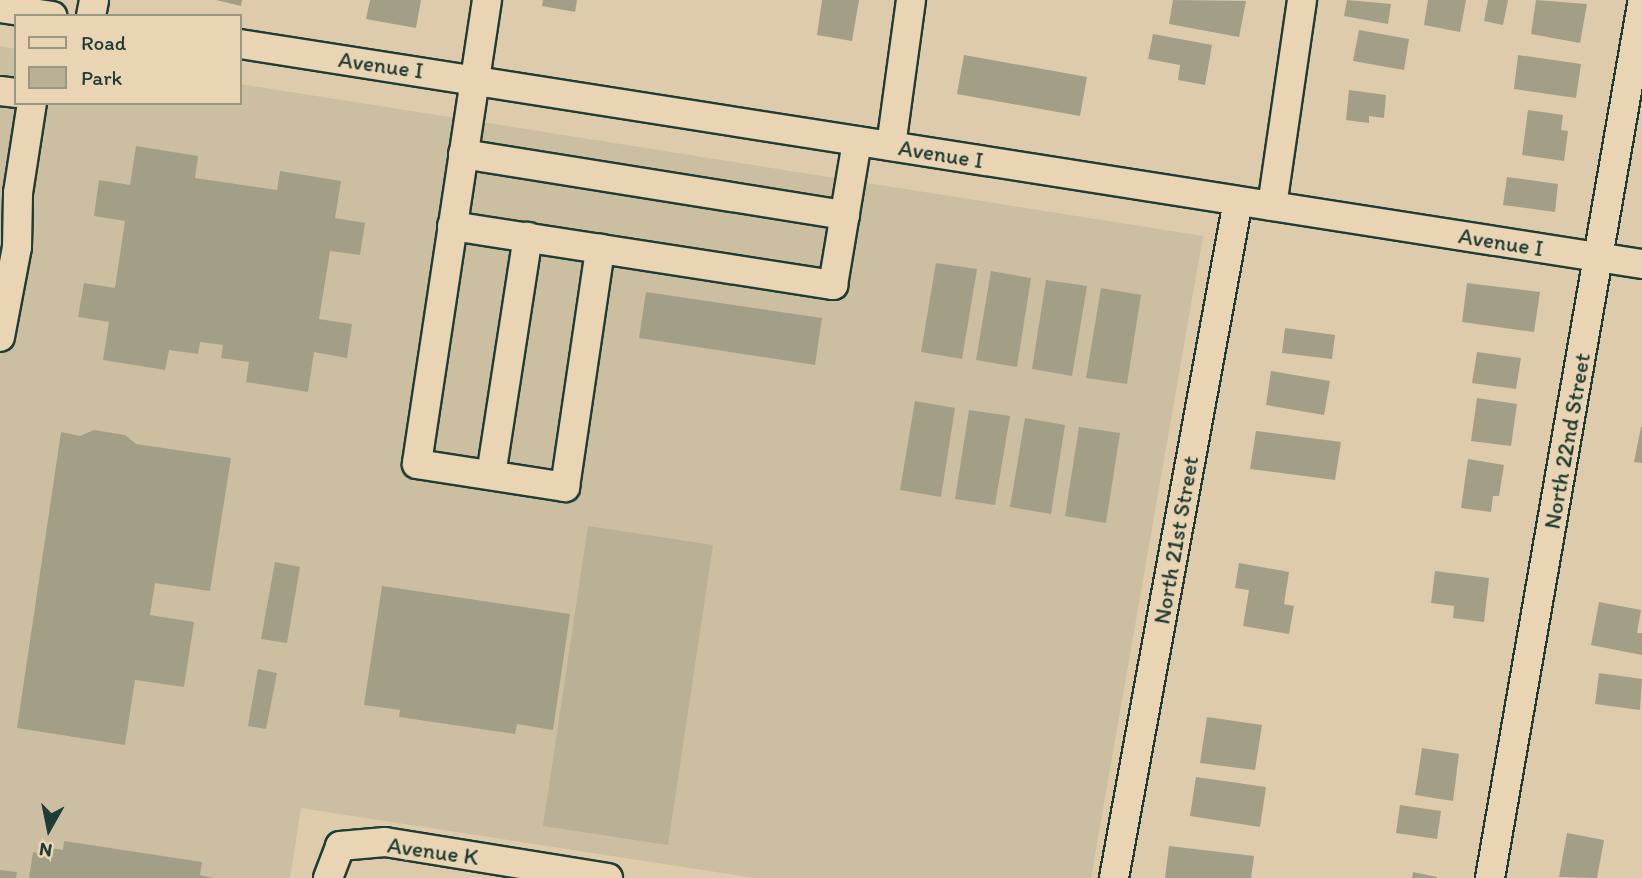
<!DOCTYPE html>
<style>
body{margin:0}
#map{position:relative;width:1642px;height:878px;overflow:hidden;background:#ddcbac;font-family:Itim,sans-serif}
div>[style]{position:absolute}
.built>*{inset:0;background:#ccbea1}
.green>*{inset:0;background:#bab095}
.building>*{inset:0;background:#a39f87}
.roads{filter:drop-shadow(2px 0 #1f3d34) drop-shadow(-2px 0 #1f3d34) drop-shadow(0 2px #1f3d34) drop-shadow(0 -2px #1f3d34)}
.minor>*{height:28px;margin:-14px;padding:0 14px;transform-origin:14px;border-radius:14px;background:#e9d4b3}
span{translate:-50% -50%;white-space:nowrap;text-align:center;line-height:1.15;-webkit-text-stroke:6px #e9d4b3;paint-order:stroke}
.street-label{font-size:23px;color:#1f3d34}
.legend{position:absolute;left:14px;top:14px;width:228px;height:91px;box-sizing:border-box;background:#e9d4b3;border:2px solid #989880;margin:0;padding:9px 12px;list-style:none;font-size:21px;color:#1f3d34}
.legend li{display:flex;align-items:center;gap:14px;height:35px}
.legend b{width:35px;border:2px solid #989880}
.north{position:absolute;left:14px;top:794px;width:70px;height:70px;-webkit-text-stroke:5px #e9d4b3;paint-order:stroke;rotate:189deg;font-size:19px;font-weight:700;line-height:28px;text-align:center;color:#1f3d34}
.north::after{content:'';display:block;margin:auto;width:24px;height:32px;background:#1f3d34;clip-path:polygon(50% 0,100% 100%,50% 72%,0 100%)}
</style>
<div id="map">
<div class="built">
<i style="clip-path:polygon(0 46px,16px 49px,16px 103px,240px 103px,240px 84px,1203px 236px,1091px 878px,755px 878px,301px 808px,290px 878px,0 878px)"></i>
</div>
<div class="green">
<i style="clip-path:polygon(588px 526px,713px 545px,668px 845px,543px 826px)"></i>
</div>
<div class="building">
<i style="clip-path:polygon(216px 0,242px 0,241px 6px)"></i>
<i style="clip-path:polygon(370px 0,421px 0,416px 28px,366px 19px)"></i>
<i style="clip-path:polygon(543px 0,577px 0,575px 12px,542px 6px)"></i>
<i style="clip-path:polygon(822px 0,859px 0,852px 41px,817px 35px)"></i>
<i style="clip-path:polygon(1173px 0,1246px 1px,1239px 37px,1169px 24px)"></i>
<i style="clip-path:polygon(1347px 0,1391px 4px,1388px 24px,1344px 16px)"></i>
<i style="clip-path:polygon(1428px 0,1466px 0,1460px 32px,1424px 25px)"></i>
<i style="clip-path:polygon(1488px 0,1508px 0,1503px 25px,1484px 21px)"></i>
<i style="clip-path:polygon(1536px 0,1587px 4px,1580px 43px,1531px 34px)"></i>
<i style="clip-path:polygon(1359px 30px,1409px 39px,1404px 70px,1353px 61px)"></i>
<i style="clip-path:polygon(1153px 34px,1212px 45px,1205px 85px,1178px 80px,1180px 65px,1148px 59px)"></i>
<i style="clip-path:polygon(964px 55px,1087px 77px,1080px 116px,957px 94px)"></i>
<i style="clip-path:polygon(1518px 55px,1581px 64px,1576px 98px,1514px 89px)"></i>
<i style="clip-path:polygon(1349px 90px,1386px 95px,1384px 118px,1369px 116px,1369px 123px,1346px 120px)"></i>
<i style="clip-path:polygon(1528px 110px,1563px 115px,1561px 130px,1568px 131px,1564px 161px,1522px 155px)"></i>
<i style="clip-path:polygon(136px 146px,198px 156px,195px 178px,277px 190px,280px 171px,341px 181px,335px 218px,365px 223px,360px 255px,330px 251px,319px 319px,352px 324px,347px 358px,314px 352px,308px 392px,246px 382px,249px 362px,221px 358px,223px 345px,200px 342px,198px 354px,169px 350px,165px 370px,103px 360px,109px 322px,78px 317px,84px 283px,115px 288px,125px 221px,94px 216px,99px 180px,130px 185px)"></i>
<i style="clip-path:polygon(1507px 177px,1558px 184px,1555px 212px,1503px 205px)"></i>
<i style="clip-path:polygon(936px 263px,977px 269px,962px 359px,921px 352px)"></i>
<i style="clip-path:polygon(991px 271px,1031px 278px,1017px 367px,976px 360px)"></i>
<i style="clip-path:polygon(1046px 280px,1087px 286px,1072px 376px,1032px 369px)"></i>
<i style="clip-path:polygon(1467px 283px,1540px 292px,1534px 332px,1462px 322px)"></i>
<i style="clip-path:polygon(1101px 288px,1141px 295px,1127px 384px,1086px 378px)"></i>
<i style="clip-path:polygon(646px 292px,822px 318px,815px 365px,639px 338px)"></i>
<i style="clip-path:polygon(1285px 328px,1335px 335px,1332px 359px,1282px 353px)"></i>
<i style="clip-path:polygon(1477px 352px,1521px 358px,1516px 389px,1472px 383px)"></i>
<i style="clip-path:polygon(1271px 371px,1330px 381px,1324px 415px,1266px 405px)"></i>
<i style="clip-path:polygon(1477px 398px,1517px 404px,1511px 446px,1471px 441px)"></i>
<i style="clip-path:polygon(915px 401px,955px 408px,941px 497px,900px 490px)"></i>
<i style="clip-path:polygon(969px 410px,1010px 416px,995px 505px,955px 499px)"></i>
<i style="clip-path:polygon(1025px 418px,1065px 425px,1051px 514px,1010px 507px)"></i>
<i style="clip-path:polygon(1079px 427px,1120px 433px,1106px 523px,1065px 516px)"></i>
<i style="clip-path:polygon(1641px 427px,1642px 427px,1642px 463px,1634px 462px)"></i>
<i style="clip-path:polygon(94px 430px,125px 435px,136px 444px,231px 458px,210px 591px,155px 583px,150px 615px,194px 622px,184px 687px,135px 680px,125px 745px,17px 728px,61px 432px,80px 436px)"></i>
<i style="clip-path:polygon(1256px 431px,1341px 442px,1335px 480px,1250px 469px)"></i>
<i style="clip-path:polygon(1468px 459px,1504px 465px,1499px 496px,1493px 496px,1491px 512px,1461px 508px)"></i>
<i style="clip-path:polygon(275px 562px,300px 567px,287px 643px,261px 639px)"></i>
<i style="clip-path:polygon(1239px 563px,1289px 572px,1284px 604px,1294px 606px,1289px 634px,1243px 626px,1249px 590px,1235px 588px)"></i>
<i style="clip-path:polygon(1435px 571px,1489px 578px,1484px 622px,1453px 618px,1454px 606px,1431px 603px)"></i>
<i style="clip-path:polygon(382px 586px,570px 614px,553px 730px,517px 724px,515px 734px,399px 717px,400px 710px,364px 705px)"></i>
<i style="clip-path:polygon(1599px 602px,1641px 610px,1637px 633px,1642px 633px,1642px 655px,1591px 645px)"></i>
<i style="clip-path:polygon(258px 669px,277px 673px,266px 729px,248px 726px)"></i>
<i style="clip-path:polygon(1599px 673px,1642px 679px,1640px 710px,1595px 704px)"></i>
<i style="clip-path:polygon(1207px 717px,1262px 725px,1255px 770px,1200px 763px)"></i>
<i style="clip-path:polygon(1422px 748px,1459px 754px,1453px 801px,1415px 795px)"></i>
<i style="clip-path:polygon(1196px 777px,1266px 787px,1260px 827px,1190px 816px)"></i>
<i style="clip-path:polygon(1400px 805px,1441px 811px,1437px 839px,1396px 833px)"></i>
<i style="clip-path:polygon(1567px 833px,1604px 840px,1597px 878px,1559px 877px)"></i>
<i style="clip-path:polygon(64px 841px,202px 862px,200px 875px,213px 878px,29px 878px,33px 852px,50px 855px,51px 848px,63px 850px)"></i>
<i style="clip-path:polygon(1169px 846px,1254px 856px,1251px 878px,1165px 878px)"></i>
<i style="clip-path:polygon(0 870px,17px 872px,16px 878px,0 878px)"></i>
<i style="clip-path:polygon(1413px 872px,1437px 877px,1437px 878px,1412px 878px)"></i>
</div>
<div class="roads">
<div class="minor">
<i style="left:487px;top:0;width:469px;rotate:98.6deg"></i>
<i style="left:417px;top:464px;width:150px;rotate:8.8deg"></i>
<i style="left:565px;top:487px;width:241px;rotate:-81.6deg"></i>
<i style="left:0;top:8px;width:53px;rotate:8.7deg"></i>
<i style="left:91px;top:16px;width:16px;rotate:-79deg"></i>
<i style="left:240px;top:44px;width:1419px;rotate:8.92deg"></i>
<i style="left:0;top:91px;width:16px;rotate:7deg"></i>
<i style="left:891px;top:146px;width:147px;rotate:-82.2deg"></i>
<i style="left:463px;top:154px;width:387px;rotate:9.1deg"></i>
<i style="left:1272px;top:206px;width:208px;rotate:-81.7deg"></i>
<i style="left:452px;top:226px;width:386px;rotate:8.8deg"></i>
<i style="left:833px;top:285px;width:146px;rotate:-80.5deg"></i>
<i style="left:0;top:337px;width:92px;rotate:-79.3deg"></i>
<i style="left:17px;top:247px;width:54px;rotate:-88.9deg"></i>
<i style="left:18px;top:193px;width:91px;rotate:-81.2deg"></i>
<i style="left:491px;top:475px;width:241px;rotate:-81.2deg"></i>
<i style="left:328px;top:878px;width:34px;rotate:-69deg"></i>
<i style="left:340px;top:846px;width:45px;rotate:-5.1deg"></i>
<i style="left:385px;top:842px;width:226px;rotate:9.2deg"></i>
<i style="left:1114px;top:878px;width:688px;rotate:-79.62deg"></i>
<i style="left:1490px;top:878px;width:887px;rotate:-80.13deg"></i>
</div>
</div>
<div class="street-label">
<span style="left:381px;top:65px;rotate:8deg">Avenue I</span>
<span style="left:941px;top:154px;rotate:9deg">Avenue I</span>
<span style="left:1501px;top:242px;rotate:9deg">Avenue I</span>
<span style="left:1567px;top:441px;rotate:-80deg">North 22nd Street</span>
<span style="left:1176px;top:540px;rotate:-80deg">North 21st Street</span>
<span style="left:433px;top:851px;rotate:8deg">Avenue K</span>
</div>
<ul class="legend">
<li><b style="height:9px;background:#e9d4b3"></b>Road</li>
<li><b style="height:19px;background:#bab095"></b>Park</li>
</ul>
<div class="north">N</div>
</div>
